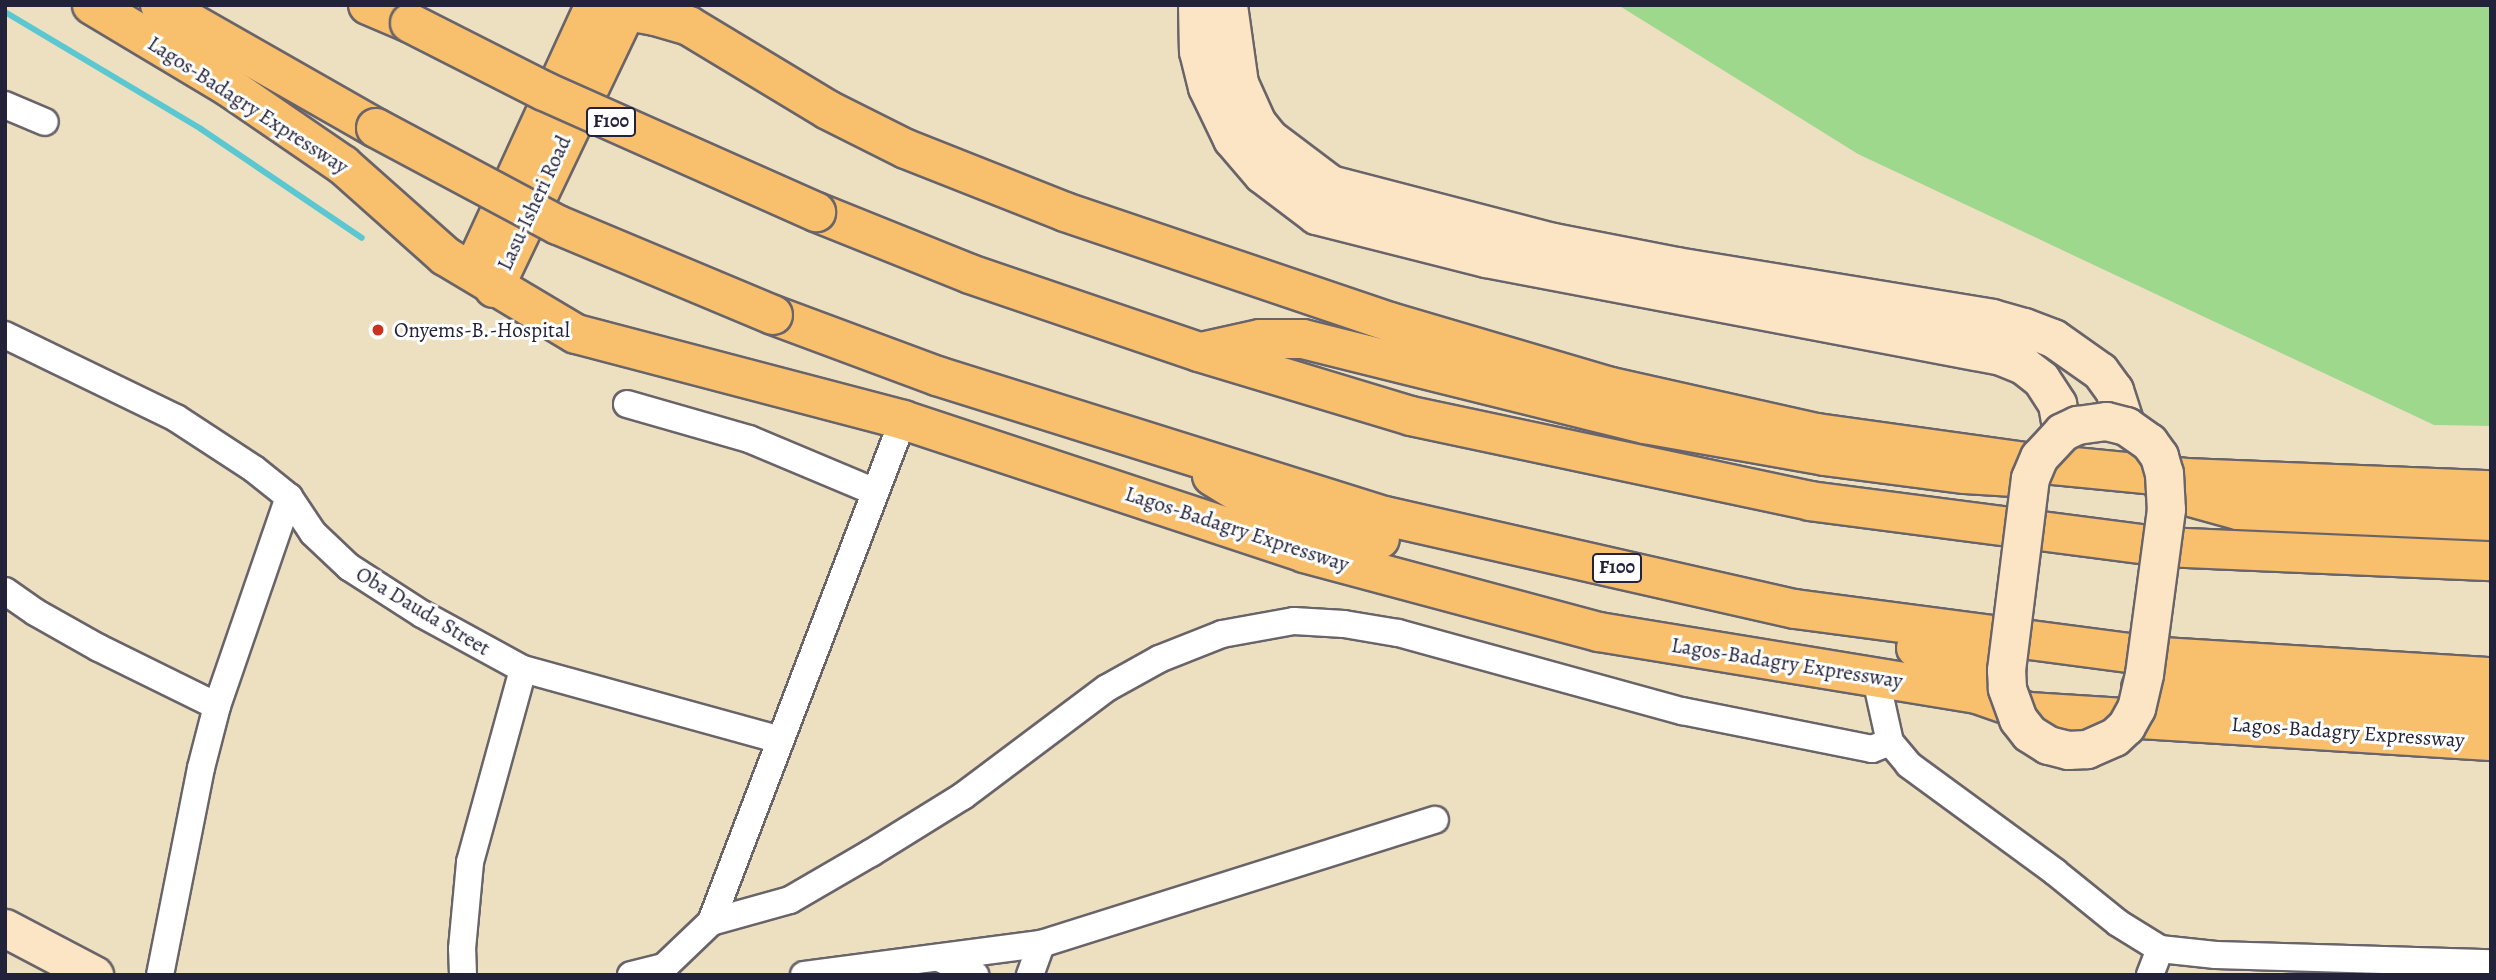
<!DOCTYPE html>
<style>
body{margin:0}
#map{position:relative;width:2496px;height:980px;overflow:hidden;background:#ede0c0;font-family:Alegreya,serif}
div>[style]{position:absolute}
.green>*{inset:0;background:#9dd88c}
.stream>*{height:6px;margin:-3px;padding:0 3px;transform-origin:3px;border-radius:3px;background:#5bc7d1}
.roads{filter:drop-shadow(2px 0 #69646a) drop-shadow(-2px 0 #69646a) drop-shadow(0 2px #69646a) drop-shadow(0 -2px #69646a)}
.street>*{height:26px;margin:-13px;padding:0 13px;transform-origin:13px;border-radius:13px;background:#fff}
.secondary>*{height:37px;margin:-18.5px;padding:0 18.5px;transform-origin:18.5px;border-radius:18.5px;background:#fce5c4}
.primary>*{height:38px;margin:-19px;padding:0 19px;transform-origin:19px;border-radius:19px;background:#f8bf6c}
.highway>*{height:38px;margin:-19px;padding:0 19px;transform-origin:19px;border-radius:19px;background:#f8bf6c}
.bridges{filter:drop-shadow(2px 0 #69646a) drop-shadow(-2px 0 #69646a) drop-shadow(0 2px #69646a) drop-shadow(0 -2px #69646a)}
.secondary-bridge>*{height:37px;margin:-18.5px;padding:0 18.5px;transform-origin:18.5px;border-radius:18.5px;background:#fce5c4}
.highway-bridge>*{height:38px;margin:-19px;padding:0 19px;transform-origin:19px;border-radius:19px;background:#f8bf6c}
.dots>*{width:19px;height:19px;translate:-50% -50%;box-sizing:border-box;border:4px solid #fff;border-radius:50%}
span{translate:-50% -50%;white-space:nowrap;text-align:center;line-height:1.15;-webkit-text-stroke:6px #fff;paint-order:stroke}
.shield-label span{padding:2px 5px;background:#fff;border:2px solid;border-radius:5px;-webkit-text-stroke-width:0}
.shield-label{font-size:19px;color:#22223b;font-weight:700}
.street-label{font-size:21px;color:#22223b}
.poi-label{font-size:21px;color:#22223b}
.left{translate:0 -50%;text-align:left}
.frame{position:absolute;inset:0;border:7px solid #22223b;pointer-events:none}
</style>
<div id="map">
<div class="green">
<i style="clip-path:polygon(1618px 5px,2491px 5px,2491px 426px,2434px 425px,1858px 154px)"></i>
</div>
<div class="stream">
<i style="left:5px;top:12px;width:228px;rotate:30.8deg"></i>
<i style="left:201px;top:129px;width:194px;rotate:34.1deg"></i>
</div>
<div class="roads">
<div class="street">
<i style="left:5px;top:105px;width:43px;rotate:23deg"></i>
<i style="left:5px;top:335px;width:190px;rotate:25.9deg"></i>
<i style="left:176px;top:418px;width:93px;rotate:33.2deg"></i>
<i style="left:254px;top:469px;width:45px;rotate:38.7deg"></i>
<i style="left:289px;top:497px;width:43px;rotate:56.3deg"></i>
<i style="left:313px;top:533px;width:50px;rotate:43.4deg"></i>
<i style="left:349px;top:567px;width:87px;rotate:32.8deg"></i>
<i style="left:422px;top:614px;width:115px;rotate:28.6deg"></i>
<i style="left:523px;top:669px;width:267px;rotate:15.4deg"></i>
<i style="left:627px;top:404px;width:127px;rotate:16deg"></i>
<i style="left:749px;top:439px;width:137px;rotate:22.8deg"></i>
<i style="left:5px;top:591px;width:37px;rotate:35deg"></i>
<i style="left:35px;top:612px;width:73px;rotate:29.4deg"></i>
<i style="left:99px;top:648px;width:131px;rotate:26.2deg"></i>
<i style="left:1876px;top:679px;width:65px;rotate:77.5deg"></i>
<i style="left:1890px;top:742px;width:30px;rotate:50deg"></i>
<i style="left:1909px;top:765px;width:181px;rotate:36.2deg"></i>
<i style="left:2055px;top:872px;width:81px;rotate:39deg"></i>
<i style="left:2118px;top:923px;width:49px;rotate:31.8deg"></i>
<i style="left:2160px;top:949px;width:56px;rotate:6.1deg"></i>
<i style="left:2216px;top:955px;width:275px;rotate:1.7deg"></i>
<i style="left:711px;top:922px;width:82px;rotate:-15.6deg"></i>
<i style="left:790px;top:900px;width:94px;rotate:-30.1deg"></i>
<i style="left:871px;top:853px;width:108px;rotate:-31.8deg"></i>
<i style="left:963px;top:796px;width:180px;rotate:-36.9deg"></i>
<i style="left:1107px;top:688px;width:60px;rotate:-29.1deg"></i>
<i style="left:1159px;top:659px;width:68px;rotate:-21.6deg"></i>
<i style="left:1222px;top:634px;width:73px;rotate:-10.2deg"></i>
<i style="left:1294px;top:621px;width:50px;rotate:3.4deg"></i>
<i style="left:1344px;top:624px;width:55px;rotate:9.5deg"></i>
<i style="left:1398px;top:633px;width:295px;rotate:15.4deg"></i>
<i style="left:1682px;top:711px;width:194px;rotate:11.3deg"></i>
<i style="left:1872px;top:749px;width:19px;rotate:-21deg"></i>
<i style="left:939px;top:958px;width:40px;rotate:25deg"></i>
<i style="left:160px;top:975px;width:211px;rotate:-78.8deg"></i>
<i style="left:201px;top:768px;width:64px;rotate:-75.5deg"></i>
<i style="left:217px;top:706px;width:221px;rotate:-71deg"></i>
<i style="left:463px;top:975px;width:26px;rotate:-92deg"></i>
<i style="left:462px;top:949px;width:87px;rotate:-84.7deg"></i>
<i style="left:470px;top:862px;width:200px;rotate:-74.6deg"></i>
<i style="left:631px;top:975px;width:34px;rotate:-14deg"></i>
<i style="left:664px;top:967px;width:65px;rotate:-43.8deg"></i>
<i style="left:711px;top:922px;width:537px;rotate:-69.07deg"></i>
<i style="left:804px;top:975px;width:239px;rotate:-7.5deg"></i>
<i style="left:1041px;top:944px;width:413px;rotate:-17.5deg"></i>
<i style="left:1030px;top:975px;width:33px;rotate:-70deg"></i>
<i style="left:2150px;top:975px;width:28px;rotate:-69deg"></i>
</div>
<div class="secondary">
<i style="left:1197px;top:5px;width:46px;rotate:88.8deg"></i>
<i style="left:1198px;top:51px;width:37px;rotate:76deg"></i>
<i style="left:1207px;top:87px;width:58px;rotate:64.3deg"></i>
<i style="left:1232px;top:139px;width:46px;rotate:49.4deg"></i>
<i style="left:1262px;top:174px;width:68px;rotate:37.2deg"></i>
<i style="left:1316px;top:215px;width:175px;rotate:14.2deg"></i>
<i style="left:1486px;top:258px;width:524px;rotate:10.77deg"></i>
<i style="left:2001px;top:356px;width:24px;rotate:22deg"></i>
<i style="left:2023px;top:365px;width:23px;rotate:38deg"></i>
<i style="left:2041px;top:379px;width:30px;rotate:57deg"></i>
<i style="left:2057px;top:404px;width:28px;rotate:80deg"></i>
<i style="left:1228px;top:5px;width:79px;rotate:82deg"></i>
<i style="left:1239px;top:83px;width:44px;rotate:65.8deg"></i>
<i style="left:1257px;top:123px;width:19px;rotate:51deg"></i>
<i style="left:1269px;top:138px;width:76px;rotate:37deg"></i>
<i style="left:1330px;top:184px;width:230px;rotate:14.6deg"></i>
<i style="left:1553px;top:242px;width:125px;rotate:11deg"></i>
<i style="left:1676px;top:266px;width:320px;rotate:9.3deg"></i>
<i style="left:1992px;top:318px;width:33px;rotate:16deg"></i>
<i style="left:2024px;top:327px;width:31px;rotate:21deg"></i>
<i style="left:2053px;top:338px;width:57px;rotate:35.1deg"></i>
<i style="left:2100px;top:371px;width:24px;rotate:54deg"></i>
<i style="left:2114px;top:390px;width:38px;rotate:72deg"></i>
<i style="left:5px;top:928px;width:101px;rotate:27.8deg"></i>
</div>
<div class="primary">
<i style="left:92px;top:5px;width:160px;rotate:30.9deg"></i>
<i style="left:229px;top:87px;width:138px;rotate:34.4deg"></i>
<i style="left:343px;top:165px;width:137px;rotate:41.7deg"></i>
<i style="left:445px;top:256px;width:152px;rotate:30.8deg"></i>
<i style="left:576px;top:334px;width:338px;rotate:14.7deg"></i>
<i style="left:903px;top:420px;width:422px;rotate:18.3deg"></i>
<i style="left:1304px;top:553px;width:305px;rotate:15deg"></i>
<i style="left:1599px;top:632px;width:383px;rotate:9.3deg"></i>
<i style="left:1977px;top:694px;width:54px;rotate:19.4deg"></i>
<i style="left:2028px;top:712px;width:464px;rotate:3.6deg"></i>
<i style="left:595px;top:5px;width:61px;rotate:10.4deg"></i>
<i style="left:655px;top:16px;width:35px;rotate:16deg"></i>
<i style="left:689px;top:26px;width:162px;rotate:31.1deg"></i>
<i style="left:828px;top:110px;width:87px;rotate:26.6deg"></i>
<i style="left:906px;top:149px;width:171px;rotate:21.6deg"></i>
<i style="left:1065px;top:212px;width:343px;rotate:18.7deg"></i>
<i style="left:1390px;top:322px;width:230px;rotate:16.4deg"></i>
<i style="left:1611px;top:387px;width:211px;rotate:12.6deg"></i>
<i style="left:1817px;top:433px;width:218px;rotate:7.9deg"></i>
<i style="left:2033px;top:463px;width:154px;rotate:5.6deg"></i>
<i style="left:2186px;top:478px;width:305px;rotate:2.3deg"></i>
<i style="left:473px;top:271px;width:293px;rotate:-65.4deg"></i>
<i style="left:494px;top:288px;width:314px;rotate:-64.5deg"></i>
</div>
<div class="highway">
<i style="left:160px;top:5px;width:249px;rotate:29.7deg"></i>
<i style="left:368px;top:5px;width:46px;rotate:23.2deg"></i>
<i style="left:816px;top:212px;width:166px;rotate:21.9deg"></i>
<i style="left:970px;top:274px;width:242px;rotate:18.8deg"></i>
<i style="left:1199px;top:352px;width:221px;rotate:16.8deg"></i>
<i style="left:1411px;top:416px;width:408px;rotate:12deg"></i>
<i style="left:1810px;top:501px;width:358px;rotate:7.4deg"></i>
<i style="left:2165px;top:547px;width:326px;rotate:2.5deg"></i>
<i style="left:773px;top:315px;width:175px;rotate:20.4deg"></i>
<i style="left:937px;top:376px;width:469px;rotate:17.4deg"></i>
<i style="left:1385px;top:516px;width:420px;rotate:12.8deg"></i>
<i style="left:1795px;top:609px;width:370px;rotate:7.5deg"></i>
<i style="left:2162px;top:657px;width:330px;rotate:3.5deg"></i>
<i style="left:1201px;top:352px;width:60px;rotate:-12.4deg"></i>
<i style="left:1260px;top:339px;width:43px"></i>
<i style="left:1303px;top:339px;width:352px;rotate:14deg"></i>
<i style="left:1645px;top:424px;width:182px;rotate:10.1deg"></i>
<i style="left:1824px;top:456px;width:142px;rotate:7.3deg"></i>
<i style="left:1965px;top:474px;width:65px;rotate:3.5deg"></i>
<i style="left:1212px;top:476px;width:55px;rotate:31.7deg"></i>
<i style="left:1259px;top:505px;width:52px;rotate:18.1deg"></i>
<i style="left:1308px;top:521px;width:74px;rotate:14deg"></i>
<i style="left:2165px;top:490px;width:76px;rotate:15.3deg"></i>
<i style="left:2238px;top:510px;width:253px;rotate:2.5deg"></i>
<i style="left:1916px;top:648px;width:93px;rotate:13.7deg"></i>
<i style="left:2141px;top:688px;width:77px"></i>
<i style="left:2218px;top:688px;width:274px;rotate:4.2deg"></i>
</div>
</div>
<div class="bridges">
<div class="secondary-bridge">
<i style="left:2106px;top:421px;width:21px;rotate:14deg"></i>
<i style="left:2126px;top:426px;width:28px;rotate:35deg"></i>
<i style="left:2149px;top:442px;width:17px;rotate:54deg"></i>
<i style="left:2159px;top:456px;width:18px;rotate:74deg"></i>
<i style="left:2164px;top:473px;width:36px;rotate:87deg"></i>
<i style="left:2166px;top:509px;width:166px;rotate:97.6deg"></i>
<i style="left:2144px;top:674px;width:35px;rotate:103deg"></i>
<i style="left:2136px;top:708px;width:21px;rotate:119deg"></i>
<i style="left:2126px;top:726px;width:16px;rotate:137deg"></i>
<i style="left:2114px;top:737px;width:30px;rotate:156deg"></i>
<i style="left:2087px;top:749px;width:19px;rotate:177deg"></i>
<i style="left:2068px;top:750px;width:21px;rotate:-166deg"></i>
<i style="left:2048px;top:745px;width:22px;rotate:-148deg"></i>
<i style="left:2029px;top:733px;width:18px;rotate:-128deg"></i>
<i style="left:2018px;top:719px;width:33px;rotate:-110deg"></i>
<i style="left:2007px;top:688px;width:18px;rotate:-93deg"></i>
<i style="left:2006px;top:670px;width:193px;rotate:-82.9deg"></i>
<i style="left:2030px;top:478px;width:23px;rotate:-67deg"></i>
<i style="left:2039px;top:457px;width:34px;rotate:-47deg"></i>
<i style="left:2062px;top:432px;width:17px;rotate:-25deg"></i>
<i style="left:2077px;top:425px;width:29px;rotate:-8deg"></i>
</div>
<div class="highway-bridge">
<i style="left:410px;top:23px;width:150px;rotate:26.9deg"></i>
<i style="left:544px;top:91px;width:298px;rotate:24deg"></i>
<i style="left:376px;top:128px;width:206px;rotate:28.1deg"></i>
<i style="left:558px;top:225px;width:233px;rotate:22.7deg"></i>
</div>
</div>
<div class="dots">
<i style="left:378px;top:330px;background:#c8321e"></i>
</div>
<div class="shield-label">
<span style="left:611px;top:122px">F100</span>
<span style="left:1617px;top:568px">F100</span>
</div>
<div class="street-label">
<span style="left:248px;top:105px;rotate:33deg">Lagos-Badagry Expressway</span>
<span style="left:534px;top:203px;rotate:-65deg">Lasu-Isheri Road</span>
<span style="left:1237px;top:529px;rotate:18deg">Lagos-Badagry Expressway</span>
<span style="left:423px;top:611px;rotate:31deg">Oba Dauda Street</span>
<span style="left:1787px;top:663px;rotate:9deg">Lagos-Badagry Expressway</span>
<span style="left:2348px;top:732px;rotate:4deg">Lagos-Badagry Expressway</span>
</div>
<div class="poi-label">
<span class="left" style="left:394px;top:330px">Onyems-B.-Hospital</span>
</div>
<div class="frame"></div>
</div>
